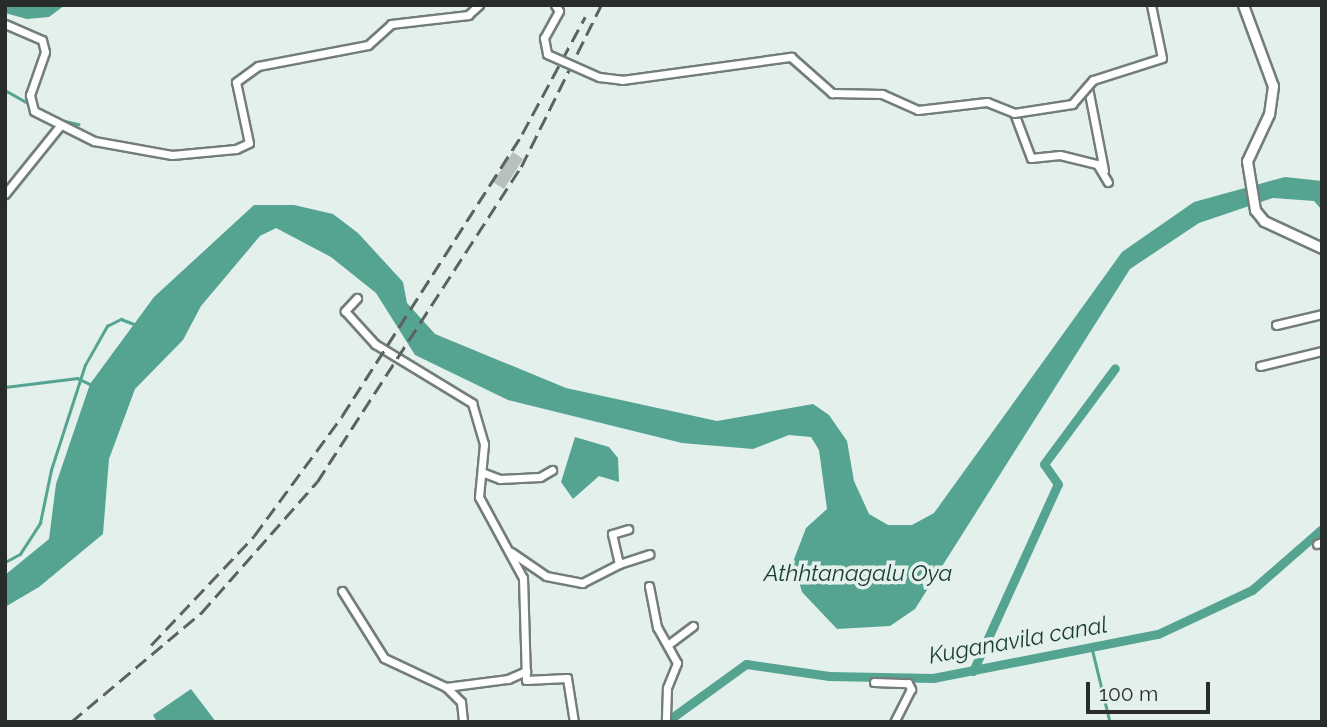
<!DOCTYPE html>
<style>
body{margin:0}
#map{position:relative;width:1327px;height:727px;overflow:hidden;background:#e4f0ec;font-family:Raleway,sans-serif}
div>[style]{position:absolute}
.water>*{inset:0;background:#55a491}
.stream>*{height:2.5px;margin:-1.25px;padding:0 1.25px;transform-origin:1.25px;border-radius:1.25px;background:#55a491}
.canal>*{height:9px;margin:-4.5px;padding:0 4.5px;transform-origin:4.5px;border-radius:4.5px;background:#55a491}
.building>*{inset:0;background:#b6c1be}
.roads{filter:drop-shadow(2px 0 #737e7b) drop-shadow(-2px 0 #737e7b) drop-shadow(0 2px #737e7b) drop-shadow(0 -2px #737e7b)}
.minor>*{height:7px;margin:-3.5px;padding:0 3.5px;transform-origin:3.5px;border-radius:3.5px;background:#fff}
.tertiary>*{height:9px;margin:-4.5px;padding:0 4.5px;transform-origin:4.5px;border-radius:4.5px;background:#fff}
.rail>*{height:2.5px;margin-top:-1.25px;transform-origin:0;background:repeating-linear-gradient(90deg,#5b625f 0 14px,transparent 0 21px)}
.bridges{filter:drop-shadow(2px 0 #737e7b) drop-shadow(-2px 0 #737e7b) drop-shadow(0 2px #737e7b) drop-shadow(0 -2px #737e7b)}
.minor-bridge>*{height:7px;margin:-3.5px;padding:0 3.5px;transform-origin:3.5px;border-radius:3.5px;background:#fff}
span{translate:-50% -50%;white-space:nowrap;text-align:center;line-height:1.15;-webkit-text-stroke:7px #e4f0ec;paint-order:stroke}
.water-label{font-size:23px;color:#183d34;font-style:italic}
.frame{position:absolute;inset:0;border:7px solid #282d2b;pointer-events:none}
.scale{position:absolute;left:1086px;top:682px;width:124px;height:32px;box-sizing:border-box;border:4px solid #282d2b;border-top:0;padding-left:9px;font-size:21px;line-height:24px;white-space:nowrap;color:#282d2b;-webkit-text-stroke:5px #e4f0ec;paint-order:stroke}
</style>
<div id="map">
<div class="water">
<i style="clip-path:polygon(5px 5px,65px 5px,49px 17px,27px 19px,5px 13px)"></i>
<i style="clip-path:polygon(1285px 177px,1322px 181px,1322px 210px,1314px 201px,1273px 198px,1199px 223px,1130px 269px,915px 609px,890px 626px,837px 629px,802px 592px,793px 562px,806px 528px,827px 509px,819px 450px,811px 437px,789px 435px,753px 449px,682px 443px,508px 400px,415px 355px,376px 293px,331px 257px,276px 228px,260px 236px,201px 306px,183px 340px,135px 389px,109px 459px,103px 534px,39px 587px,5px 607px,5px 575px,49px 539px,56px 484px,90px 384px,154px 297px,254px 205px,294px 205px,333px 214px,358px 233px,403px 282px,407px 303px,435px 334px,566px 388px,717px 421px,813px 404px,829px 415px,847px 441px,854px 481px,869px 514px,888px 525px,912px 525px,934px 513px,1122px 252px,1194px 202px)"></i>
<i style="clip-path:polygon(575px 437px,609px 447px,618px 458px,619px 482px,599px 476px,573px 499px,561px 482px)"></i>
<i style="clip-path:polygon(191px 689px,216px 722px,157px 722px,153px 715px)"></i>
</div>
<div class="stream">
<i style="left:5px;top:90px;width:59px;rotate:29.6deg"></i>
<i style="left:56px;top:119px;width:23px;rotate:13deg"></i>
<i style="left:5px;top:387px;width:73px;rotate:-7.1deg"></i>
<i style="left:77px;top:378px;width:14px;rotate:25deg"></i>
<i style="left:5px;top:562px;width:17px;rotate:-28deg"></i>
<i style="left:20px;top:554px;width:37px;rotate:-57deg"></i>
<i style="left:40px;top:523px;width:54px;rotate:-78.3deg"></i>
<i style="left:51px;top:470px;width:110px;rotate:-72.1deg"></i>
<i style="left:85px;top:365px;width:45px;rotate:-60.6deg"></i>
<i style="left:107px;top:326px;width:16px;rotate:-27deg"></i>
<i style="left:121px;top:319px;width:17px;rotate:21deg"></i>
<i style="left:1092px;top:648px;width:76px;rotate:76.3deg"></i>
</div>
<div class="canal">
<i style="left:973px;top:671px;width:205px;rotate:-65.6deg"></i>
<i style="left:1058px;top:484px;width:24px;rotate:-125deg"></i>
<i style="left:1044px;top:464px;width:119px;rotate:-53.5deg"></i>
<i style="left:666px;top:722px;width:99px;rotate:-35.9deg"></i>
<i style="left:746px;top:664px;width:84px;rotate:8.2deg"></i>
<i style="left:829px;top:676px;width:104px;rotate:1.1deg"></i>
<i style="left:933px;top:678px;width:229px;rotate:-11.1deg"></i>
<i style="left:1158px;top:634px;width:104px;rotate:-25.1deg"></i>
<i style="left:1252px;top:590px;width:93px;rotate:-41.1deg"></i>
</div>
<div class="building">
<i style="clip-path:polygon(513px 152px,523px 159px,504px 189px,493px 182px)"></i>
</div>
<div class="roads">
<div class="minor">
<i style="left:5px;top:24px;width:40px;rotate:23.4deg"></i>
<i style="left:42px;top:40px;width:12px;rotate:76deg"></i>
<i style="left:45px;top:52px;width:46px;rotate:109.2deg"></i>
<i style="left:30px;top:95px;width:16px;rotate:76deg"></i>
<i style="left:34px;top:111px;width:67px;rotate:26.6deg"></i>
<i style="left:94px;top:141px;width:79px;rotate:10.2deg"></i>
<i style="left:172px;top:155px;width:64px;rotate:-5.4deg"></i>
<i style="left:236px;top:149px;width:14px;rotate:-25deg"></i>
<i style="left:249px;top:143px;width:62px;rotate:-102deg"></i>
<i style="left:236px;top:82px;width:27px;rotate:-36deg"></i>
<i style="left:258px;top:66px;width:112px;rotate:-10.8deg"></i>
<i style="left:368px;top:45px;width:31px;rotate:-42deg"></i>
<i style="left:391px;top:24px;width:78px;rotate:-6.7deg"></i>
<i style="left:468px;top:15px;width:15px;rotate:-42deg"></i>
<i style="left:1088px;top:88px;width:84px;rotate:79deg"></i>
<i style="left:1014px;top:113px;width:48px;rotate:69.3deg"></i>
<i style="left:1031px;top:158px;width:29px;rotate:-6deg"></i>
<i style="left:1060px;top:155px;width:38px;rotate:14deg"></i>
<i style="left:1097px;top:164px;width:21px;rotate:59deg"></i>
<i style="left:5px;top:194px;width:86px;rotate:-51.1deg"></i>
<i style="left:357px;top:298px;width:18px;rotate:133deg"></i>
<i style="left:345px;top:311px;width:45px;rotate:47.7deg"></i>
<i style="left:375px;top:344px;width:114px;rotate:31.3deg"></i>
<i style="left:472px;top:403px;width:43px;rotate:73.7deg"></i>
<i style="left:484px;top:444px;width:53px;rotate:95.4deg"></i>
<i style="left:479px;top:497px;width:92px;rotate:61.5deg"></i>
<i style="left:523px;top:578px;width:102px;rotate:88.3deg"></i>
<i style="left:526px;top:680px;width:41px;rotate:-2.8deg"></i>
<i style="left:567px;top:678px;width:45px;rotate:81deg"></i>
<i style="left:1276px;top:325px;width:47px;rotate:-13.4deg"></i>
<i style="left:1260px;top:366px;width:64px;rotate:-13.6deg"></i>
<i style="left:484px;top:473px;width:17px;rotate:21deg"></i>
<i style="left:500px;top:479px;width:40px;rotate:-2.9deg"></i>
<i style="left:540px;top:477px;width:14px;rotate:-30deg"></i>
<i style="left:1317px;top:544px;width:5px;rotate:-22deg"></i>
<i style="left:511px;top:552px;width:42px;rotate:34.4deg"></i>
<i style="left:546px;top:576px;width:37px;rotate:11deg"></i>
<i style="left:582px;top:583px;width:42px;rotate:-27.2deg"></i>
<i style="left:619px;top:564px;width:31px;rotate:-103deg"></i>
<i style="left:612px;top:534px;width:17px;rotate:-17deg"></i>
<i style="left:619px;top:564px;width:32px;rotate:-18deg"></i>
<i style="left:649px;top:586px;width:42px;rotate:79deg"></i>
<i style="left:657px;top:627px;width:41px;rotate:60.9deg"></i>
<i style="left:677px;top:663px;width:27px;rotate:112deg"></i>
<i style="left:667px;top:688px;width:34px;rotate:92deg"></i>
<i style="left:342px;top:591px;width:79px;rotate:57.9deg"></i>
<i style="left:384px;top:658px;width:68px;rotate:25.1deg"></i>
<i style="left:446px;top:687px;width:21px;rotate:45deg"></i>
<i style="left:461px;top:702px;width:20px;rotate:84deg"></i>
<i style="left:669px;top:644px;width:30px;rotate:-37deg"></i>
<i style="left:874px;top:682px;width:34px;rotate:2deg"></i>
<i style="left:908px;top:683px;width:7px;rotate:63deg"></i>
<i style="left:911px;top:689px;width:37px;rotate:117deg"></i>
<i style="left:446px;top:687px;width:63px;rotate:-7.4deg"></i>
<i style="left:508px;top:679px;width:20px;rotate:-24deg"></i>
</div>
<div class="tertiary">
<i style="left:1243px;top:5px;width:86px;rotate:69.7deg"></i>
<i style="left:1273px;top:86px;width:28px;rotate:98deg"></i>
<i style="left:1269px;top:114px;width:52px;rotate:115.1deg"></i>
<i style="left:1247px;top:161px;width:50px;rotate:80.7deg"></i>
<i style="left:1255px;top:210px;width:14px;rotate:51deg"></i>
<i style="left:1264px;top:221px;width:64px;rotate:25deg"></i>
</div>
</div>
<div class="rail">
<i style="left:151px;top:645px;width:150px;rotate:-46.6deg"></i>
<i style="left:254px;top:536px;width:149px;rotate:-53.7deg"></i>
<i style="left:342px;top:416px;width:335px;rotate:-57.4deg"></i>
<i style="left:522px;top:134px;width:133px;rotate:-61.7deg"></i>
<i style="left:71px;top:722px;width:170px;rotate:-40deg"></i>
<i style="left:201px;top:613px;width:175px;rotate:-48.5deg"></i>
<i style="left:317px;top:482px;width:375px;rotate:-57.1deg"></i>
<i style="left:521px;top:167px;width:181px;rotate:-63.7deg"></i>
</div>
<div class="bridges">
<div class="minor-bridge">
<i style="left:555px;top:5px;width:7px;rotate:56deg"></i>
<i style="left:559px;top:11px;width:31px;rotate:119deg"></i>
<i style="left:544px;top:38px;width:16px;rotate:79deg"></i>
<i style="left:547px;top:54px;width:57px;rotate:23.9deg"></i>
<i style="left:599px;top:77px;width:23px;rotate:7deg"></i>
<i style="left:622px;top:80px;width:171px;rotate:-7.8deg"></i>
<i style="left:791px;top:57px;width:55px;rotate:41.3deg"></i>
<i style="left:832px;top:93px;width:50px;rotate:1.1deg"></i>
<i style="left:882px;top:94px;width:39px;rotate:24deg"></i>
<i style="left:918px;top:110px;width:69px;rotate:-6.6deg"></i>
<i style="left:987px;top:102px;width:29px;rotate:22deg"></i>
<i style="left:1014px;top:113px;width:59px;rotate:-8.8deg"></i>
<i style="left:1072px;top:104px;width:32px;rotate:-49deg"></i>
<i style="left:1093px;top:80px;width:72px;rotate:-17.7deg"></i>
<i style="left:1162px;top:58px;width:54px;rotate:-101.7deg"></i>
</div>
</div>
<div class="water-label">
<span style="left:858px;top:573px">Athhtanagalu Oya</span>
<span style="left:1018px;top:640px;rotate:-10deg">Kuganavila canal</span>
</div>
<div class="frame"></div>
<div class="scale">100 m</div>
</div>
